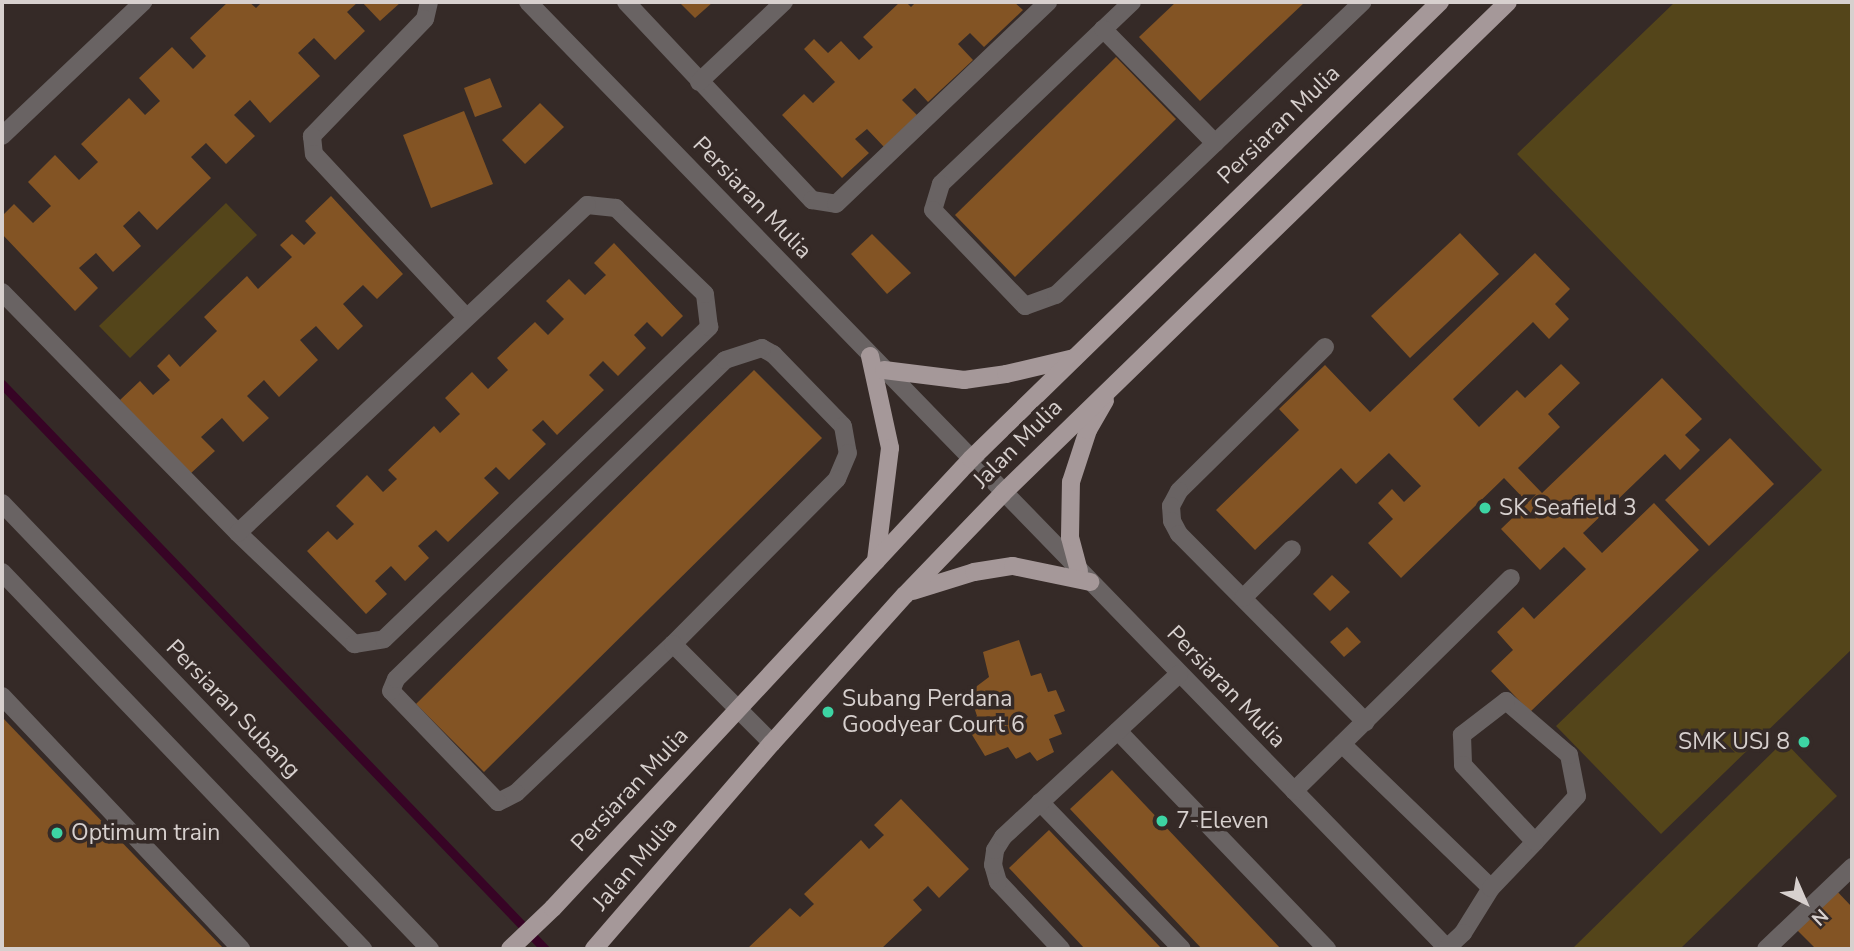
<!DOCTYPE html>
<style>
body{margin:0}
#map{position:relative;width:1854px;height:951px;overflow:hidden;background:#352a27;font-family:"Nunito Sans",sans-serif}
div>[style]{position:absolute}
.green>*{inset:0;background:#54451a}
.stream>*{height:9px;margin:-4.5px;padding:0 4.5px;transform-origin:4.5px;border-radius:4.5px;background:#370425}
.building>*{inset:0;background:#835424}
.minor>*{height:18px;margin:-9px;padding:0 9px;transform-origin:9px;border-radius:9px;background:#696363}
.major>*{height:18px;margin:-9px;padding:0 9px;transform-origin:9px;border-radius:9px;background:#a59899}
.dots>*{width:19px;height:19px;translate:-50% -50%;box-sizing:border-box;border:4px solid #352a27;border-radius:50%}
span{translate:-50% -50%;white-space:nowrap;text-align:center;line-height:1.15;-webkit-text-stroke:7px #352a27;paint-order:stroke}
.street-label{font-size:23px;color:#d7d0ce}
.poi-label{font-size:23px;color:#d7d0ce}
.left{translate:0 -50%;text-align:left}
.right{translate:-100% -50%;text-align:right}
.frame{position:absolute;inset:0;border:4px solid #d7d0ce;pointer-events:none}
.north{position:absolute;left:1770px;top:867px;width:70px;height:70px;-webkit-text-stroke:5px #352a27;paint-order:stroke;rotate:136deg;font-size:19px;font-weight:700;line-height:28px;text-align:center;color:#d7d0ce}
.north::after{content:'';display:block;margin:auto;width:24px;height:32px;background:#d7d0ce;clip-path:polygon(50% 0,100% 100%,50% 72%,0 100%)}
</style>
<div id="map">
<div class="green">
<i style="clip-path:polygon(1675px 2px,1852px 2px,1852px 649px,1661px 834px,1556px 726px,1822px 470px,1517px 154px)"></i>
<i style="clip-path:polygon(226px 203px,257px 235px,130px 358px,99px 326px)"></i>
<i style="clip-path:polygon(1784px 741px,1837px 796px,1680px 949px,1572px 949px)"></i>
</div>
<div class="stream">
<i style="left:2px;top:384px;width:784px;rotate:46.14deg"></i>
</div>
<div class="building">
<i style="clip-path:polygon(228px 2px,249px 2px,256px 8px,262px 2px,358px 2px,347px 12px,365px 31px,335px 60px,314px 38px,298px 53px,320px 76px,270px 123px,250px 100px,234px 115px,255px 136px,226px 164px,206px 143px,191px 157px,211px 178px,157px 230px,139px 211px,123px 226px,141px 246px,113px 272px,96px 253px,79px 268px,98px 288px,75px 311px,2px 234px,2px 216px,14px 204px,33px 223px,51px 206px,28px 182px,55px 155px,79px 180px,98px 162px,81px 144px,129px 98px,145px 115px,160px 101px,139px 78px,172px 47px,193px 69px,206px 56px,190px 38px)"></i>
<i style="clip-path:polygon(362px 2px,401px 2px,380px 21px)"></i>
<i style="clip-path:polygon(679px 2px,713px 2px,695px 18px)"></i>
<i style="clip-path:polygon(900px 2px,906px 2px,911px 7px,916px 2px,1014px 2px,1023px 10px,984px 47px,970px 33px,958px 44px,973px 60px,928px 102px,915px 88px,902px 100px,917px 115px,884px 147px,867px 129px,855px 139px,869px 153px,842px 178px,782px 115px,804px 94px,813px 103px,835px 82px,804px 49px,814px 39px,828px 53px,841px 41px,859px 60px,873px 47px,863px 37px)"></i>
<i style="clip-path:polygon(1176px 2px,1305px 2px,1200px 101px,1139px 37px)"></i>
<i style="clip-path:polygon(1116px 57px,1176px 119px,1015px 277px,955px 215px)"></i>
<i style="clip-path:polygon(490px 78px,502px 107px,475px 117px,464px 88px)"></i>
<i style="clip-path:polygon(540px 103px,564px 127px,525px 164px,502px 140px)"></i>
<i style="clip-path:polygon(464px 111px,493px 184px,431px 208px,403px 135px)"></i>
<i style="clip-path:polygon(331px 196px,403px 274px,377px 299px,363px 285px,343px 304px,363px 326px,338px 350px,316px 326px,300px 340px,318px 360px,279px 397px,264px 380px,247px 396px,269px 418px,243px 442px,222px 418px,201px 437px,215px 451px,190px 474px,120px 400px,140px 381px,153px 395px,170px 380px,157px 366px,169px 354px,180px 367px,217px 331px,204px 317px,247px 276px,258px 289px,292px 257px,280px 245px,292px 234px,304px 245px,316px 233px,305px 221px)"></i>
<i style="clip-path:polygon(1460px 233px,1499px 274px,1410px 358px,1371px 316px)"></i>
<i style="clip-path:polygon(872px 234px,911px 273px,887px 294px,851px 254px)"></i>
<i style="clip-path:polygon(614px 243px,683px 316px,662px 337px,647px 322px,634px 335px,646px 348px,618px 376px,603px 361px,589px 375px,604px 390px,557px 435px,543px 420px,532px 430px,546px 444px,509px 480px,496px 467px,484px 478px,499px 493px,448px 542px,436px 530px,418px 546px,429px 558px,405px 581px,391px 566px,375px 581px,387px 594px,366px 614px,307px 551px,328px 531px,337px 540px,354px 524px,336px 506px,367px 475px,383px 492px,397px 479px,388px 470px,434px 426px,440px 433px,460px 414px,445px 398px,472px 372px,488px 389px,508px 370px,497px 358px,535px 322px,548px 335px,564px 319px,546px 301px,569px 279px,585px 295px,606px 275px,594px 263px)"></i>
<i style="clip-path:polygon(1535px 253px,1570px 289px,1555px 304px,1569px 319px,1549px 339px,1533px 322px,1453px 399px,1479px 427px,1517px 390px,1525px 398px,1561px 364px,1580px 383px,1548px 414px,1560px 427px,1518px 468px,1542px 493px,1662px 378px,1702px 419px,1685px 435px,1700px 450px,1680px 470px,1665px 454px,1583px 533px,1602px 553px,1654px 503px,1699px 550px,1530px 712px,1491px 671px,1513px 650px,1497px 632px,1523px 607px,1534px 619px,1586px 569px,1564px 547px,1540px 570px,1501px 529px,1528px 503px,1504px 478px,1401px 578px,1368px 543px,1393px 519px,1378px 503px,1392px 489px,1404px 502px,1421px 486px,1389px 453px,1356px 484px,1341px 468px,1255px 550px,1216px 510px,1299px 430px,1279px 409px,1325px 365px,1370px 412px)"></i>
<i style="clip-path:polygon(754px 370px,822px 438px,484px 772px,416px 704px)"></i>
<i style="clip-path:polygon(1730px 438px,1774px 484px,1709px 546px,1665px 500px)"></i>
<i style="clip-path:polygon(1332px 575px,1350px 592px,1330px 611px,1313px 594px)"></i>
<i style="clip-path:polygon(1347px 627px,1361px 642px,1344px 657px,1330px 642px)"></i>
<i style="clip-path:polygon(1019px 640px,1031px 676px,1041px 673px,1048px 692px,1056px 690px,1065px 711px,1054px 715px,1062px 734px,1049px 739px,1054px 752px,1037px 761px,1030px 752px,1016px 759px,1008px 747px,985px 756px,966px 725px,977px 716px,969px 692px,989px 677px,983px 652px)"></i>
<i style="clip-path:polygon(2px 717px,224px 949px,2px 949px)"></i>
<i style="clip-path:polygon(1112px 770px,1281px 949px,1202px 949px,1070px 809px)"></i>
<i style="clip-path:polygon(901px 799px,969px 869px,939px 898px,928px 886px,913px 900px,922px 910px,881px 949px,747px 949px,790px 908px,800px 917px,814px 904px,804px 894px,861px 840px,869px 849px,884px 835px,874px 825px)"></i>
<i style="clip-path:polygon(1049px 830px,1162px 949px,1085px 949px,1009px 868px)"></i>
<i style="clip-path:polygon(1832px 886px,1852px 907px,1852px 949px,1816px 949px,1792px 925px)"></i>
</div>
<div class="minor">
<i style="left:429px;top:2px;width:17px;rotate:103deg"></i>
<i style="left:425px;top:19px;width:163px;rotate:134deg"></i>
<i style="left:312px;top:136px;width:18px;rotate:84deg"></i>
<i style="left:314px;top:154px;width:221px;rotate:47deg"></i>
<i style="left:528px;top:2px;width:1320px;rotate:45.83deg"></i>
<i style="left:626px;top:2px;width:272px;rotate:46.8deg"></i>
<i style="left:812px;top:200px;width:24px;rotate:9deg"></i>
<i style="left:836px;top:204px;width:293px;rotate:-43.6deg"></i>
<i style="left:1132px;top:2px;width:264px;rotate:136.4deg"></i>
<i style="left:941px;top:184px;width:27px;rotate:107deg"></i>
<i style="left:933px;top:210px;width:133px;rotate:46.2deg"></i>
<i style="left:1025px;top:306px;width:33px;rotate:-20deg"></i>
<i style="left:1056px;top:295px;width:424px;rotate:-43.7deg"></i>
<i style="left:1103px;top:29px;width:160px;rotate:45.5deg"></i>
<i style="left:699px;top:82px;width:117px;rotate:-43.3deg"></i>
<i style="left:2px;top:136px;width:195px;rotate:-43.5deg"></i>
<i style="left:2px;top:292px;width:337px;rotate:45.6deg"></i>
<i style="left:238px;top:533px;width:161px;rotate:43.7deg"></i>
<i style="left:354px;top:644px;width:30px;rotate:-9deg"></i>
<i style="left:384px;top:639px;width:451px;rotate:-43.8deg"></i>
<i style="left:709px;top:327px;width:33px;rotate:-97deg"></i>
<i style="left:705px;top:294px;width:124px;rotate:-136deg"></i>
<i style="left:616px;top:208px;width:29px;rotate:-174deg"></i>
<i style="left:587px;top:205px;width:479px;rotate:136.8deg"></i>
<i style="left:1325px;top:347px;width:205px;rotate:135.4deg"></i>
<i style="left:1179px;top:491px;width:17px;rotate:118deg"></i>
<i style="left:1171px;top:506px;width:15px;rotate:86deg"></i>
<i style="left:1172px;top:521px;width:15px;rotate:62deg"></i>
<i style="left:1179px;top:534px;width:265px;rotate:45.2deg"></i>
<i style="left:762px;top:348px;width:13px;rotate:29deg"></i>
<i style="left:773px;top:354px;width:100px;rotate:45.8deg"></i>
<i style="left:843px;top:426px;width:27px;rotate:80deg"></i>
<i style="left:848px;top:453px;width:28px;rotate:113deg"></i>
<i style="left:837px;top:479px;width:233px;rotate:134.8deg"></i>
<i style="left:673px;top:644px;width:216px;rotate:136.5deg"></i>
<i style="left:516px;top:793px;width:20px;rotate:153deg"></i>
<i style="left:498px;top:802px;width:154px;rotate:-133.9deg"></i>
<i style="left:391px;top:691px;width:13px;rotate:-67deg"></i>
<i style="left:396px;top:679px;width:458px;rotate:-44.1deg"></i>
<i style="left:725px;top:360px;width:39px;rotate:-18deg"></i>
<i style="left:2px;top:503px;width:618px;rotate:46.18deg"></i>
<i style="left:2px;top:572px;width:522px;rotate:46.24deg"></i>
<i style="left:1243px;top:598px;width:69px;rotate:-45deg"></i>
<i style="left:673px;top:644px;width:140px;rotate:45deg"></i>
<i style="left:2px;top:696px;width:348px;rotate:46.6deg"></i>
<i style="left:1118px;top:731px;width:302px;rotate:46.2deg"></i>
<i style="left:1342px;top:744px;width:207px;rotate:44deg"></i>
<i style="left:1491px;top:888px;width:53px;rotate:121.9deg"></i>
<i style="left:1463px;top:933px;width:22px;rotate:137deg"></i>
<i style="left:1294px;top:791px;width:304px;rotate:-44.5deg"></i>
<i style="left:1040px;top:802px;width:204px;rotate:46deg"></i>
<i style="left:1491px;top:888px;width:64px;rotate:-46.3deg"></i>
<i style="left:1535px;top:842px;width:62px;rotate:-47.6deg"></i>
<i style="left:1577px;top:796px;width:42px;rotate:-101deg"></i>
<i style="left:1569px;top:755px;width:83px;rotate:-139.4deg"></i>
<i style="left:1506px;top:701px;width:56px;rotate:142.3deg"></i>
<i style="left:1462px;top:735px;width:30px;rotate:88deg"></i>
<i style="left:1463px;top:765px;width:105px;rotate:46.9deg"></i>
<i style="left:1061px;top:949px;width:92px;rotate:-133.2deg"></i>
<i style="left:998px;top:882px;width:18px;rotate:-106deg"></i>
<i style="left:993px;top:865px;width:15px;rotate:-82deg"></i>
<i style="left:995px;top:850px;width:15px;rotate:-58deg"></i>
<i style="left:1003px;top:837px;width:240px;rotate:-42.8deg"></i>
<i style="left:1766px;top:949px;width:119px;rotate:-43.6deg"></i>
</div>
<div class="major">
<i style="left:870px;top:356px;width:94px;rotate:77.7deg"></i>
<i style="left:890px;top:448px;width:114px;rotate:97.1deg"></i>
<i style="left:884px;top:370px;width:81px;rotate:7.1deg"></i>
<i style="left:964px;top:380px;width:42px;rotate:-8.1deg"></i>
<i style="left:1006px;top:374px;width:70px;rotate:-13.2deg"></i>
<i style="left:1079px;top:571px;width:35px;rotate:-105deg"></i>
<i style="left:1070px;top:537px;width:55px;rotate:-89deg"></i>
<i style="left:1071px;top:482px;width:55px;rotate:-71.9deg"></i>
<i style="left:1088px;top:430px;width:34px;rotate:-60deg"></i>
<i style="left:913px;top:591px;width:64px;rotate:-17.3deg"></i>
<i style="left:974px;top:572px;width:39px;rotate:-9deg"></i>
<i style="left:1013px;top:566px;width:79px;rotate:11.7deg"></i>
<i style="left:510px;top:949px;width:59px;rotate:-43.6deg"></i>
<i style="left:553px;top:908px;width:613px;rotate:-47.05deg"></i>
<i style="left:971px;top:459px;width:655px;rotate:-44.26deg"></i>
<i style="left:594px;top:949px;width:272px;rotate:-49.2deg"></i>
<i style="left:772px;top:743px;width:199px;rotate:-48.1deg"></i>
<i style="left:905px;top:595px;width:141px;rotate:-46.1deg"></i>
<i style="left:1003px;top:493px;width:704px;rotate:-44.19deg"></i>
</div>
<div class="dots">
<i style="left:1485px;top:508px;background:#3dd4a3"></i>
<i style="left:828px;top:712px;background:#3dd4a3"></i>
<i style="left:1804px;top:742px;background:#3dd4a3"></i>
<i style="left:1162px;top:821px;background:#3dd4a3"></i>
<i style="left:57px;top:833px;background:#3dd4a3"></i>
</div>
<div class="street-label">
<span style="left:1279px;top:125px;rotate:-44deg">Persiaran Mulia</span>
<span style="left:752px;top:198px;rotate:46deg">Persiaran Mulia</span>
<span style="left:1018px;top:444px;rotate:-45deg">Jalan Mulia</span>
<span style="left:1226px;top:687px;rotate:46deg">Persiaran Mulia</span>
<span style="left:233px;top:709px;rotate:46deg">Persiaran Subang</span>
<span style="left:630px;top:790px;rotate:-47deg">Persiaran Mulia</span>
<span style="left:635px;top:864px;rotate:-49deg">Jalan Mulia</span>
</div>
<div class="poi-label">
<span class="left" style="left:1499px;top:508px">SK Seafield 3</span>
<span class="left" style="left:842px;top:712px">Subang Perdana<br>Goodyear Court 6</span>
<span class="right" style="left:1790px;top:742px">SMK USJ 8</span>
<span class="left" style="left:1176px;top:821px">7-Eleven</span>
<span class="left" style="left:71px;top:833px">Optimum train</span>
</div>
<div class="frame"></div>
<div class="north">N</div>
</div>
